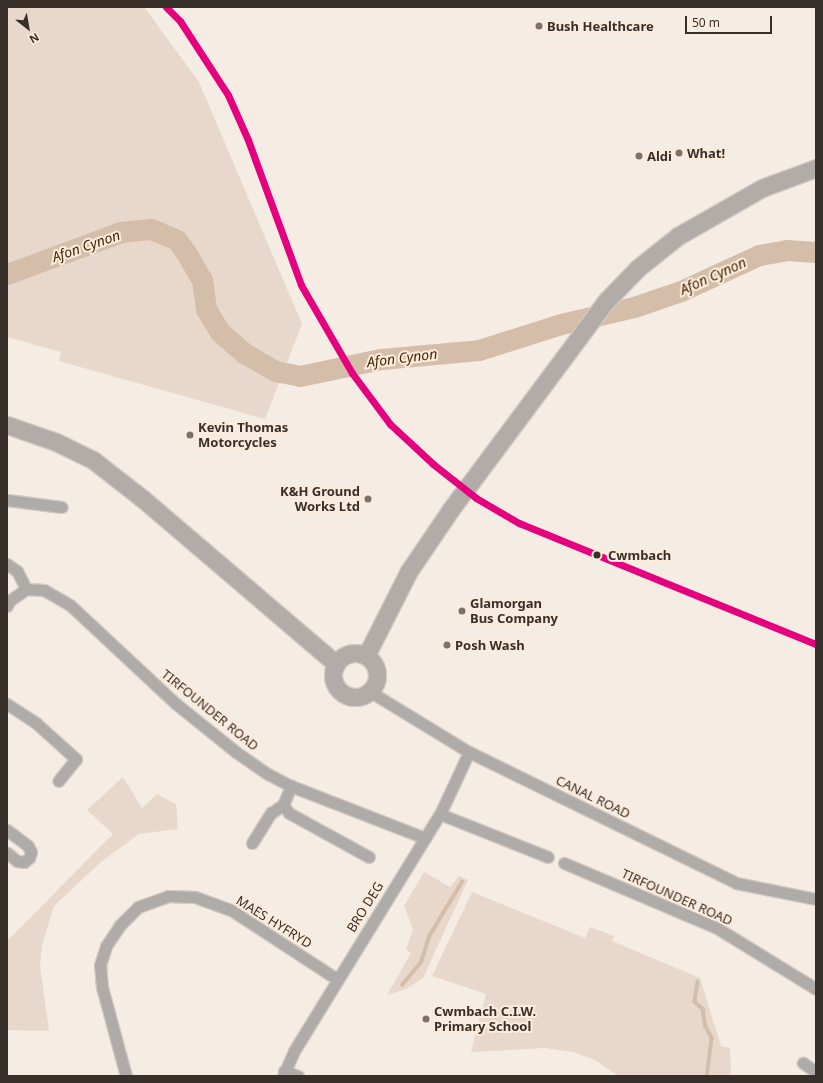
<!DOCTYPE html>
<style>
body{margin:0}
#map{position:relative;width:823px;height:1083px;overflow:hidden;background:#f5ece3;font-family:"Noto Sans",sans-serif}
div>[style]{position:absolute}
.green>*{inset:0;background:#e7d8cb}
.stream>*{height:3.5px;margin:-1.75px;padding:0 1.75px;transform-origin:1.75px;border-radius:1.75px;background:#d4bda9}
.river>*{height:21px;margin:-10.5px;padding:0 10.5px;transform-origin:10.5px;border-radius:10.5px;background:#d4bda9}
.roads{filter:drop-shadow(1px 0 #d1cac3) drop-shadow(-1px 0 #d1cac3) drop-shadow(0 1px #d1cac3) drop-shadow(0 -1px #d1cac3)}
.street>*{height:11px;margin:-5.5px;padding:0 5.5px;transform-origin:5.5px;border-radius:5.5px;background:#aeaba8}
.primary>*{height:17px;margin:-8.5px;padding:0 8.5px;transform-origin:8.5px;border-radius:8.5px;background:#b2aca8}
.primary>.ring{margin:-8.5px;padding:0;box-sizing:content-box;background:none;border:17px solid #b2aca8;border-radius:50%}
.rail-1>*{height:7px;margin:-3.5px;padding:0 3.5px;transform-origin:3.5px;border-radius:3.5px;background:#e5007d}
.dots>*{width:11px;height:11px;translate:-50% -50%;box-sizing:border-box;border:2px solid #fdebdb;border-radius:50%}
span{translate:-50% -50%;white-space:nowrap;text-align:center;line-height:1.15;-webkit-text-stroke:4px #fdebdb;paint-order:stroke}
.poi-label{font-size:13px;color:#37302a;font-weight:700}
.left{translate:0 -50%;text-align:left}
.right{translate:-100% -50%;text-align:right}
.stop-label{font-size:13px;color:#37302a;font-weight:700}
.street-label{font-size:13px;color:#37302a}
.water-label{font-size:14px;color:#452806;font-style:italic}
.frame{position:absolute;inset:0;border:8px solid #37302a;pointer-events:none}
.north{position:absolute;left:8px;top:8px;width:40px;height:40px;-webkit-text-stroke:3px #fdebdb;paint-order:stroke;rotate:149deg;font-size:11px;font-weight:700;line-height:16px;text-align:center;color:#37302a}
.north::after{content:'';display:block;margin:auto;width:14px;height:18px;background:#37302a;clip-path:polygon(50% 0,100% 100%,50% 72%,0 100%)}
.scale{position:absolute;left:685px;top:16px;width:87px;height:18px;box-sizing:border-box;border:2px solid #37302a;border-top:0;padding-left:5px;font-size:12px;line-height:14px;white-space:nowrap;color:#37302a;-webkit-text-stroke:3px #fdebdb;paint-order:stroke}
</style>
<div id="map">
<div class="green">
<i style="clip-path:polygon(7px 7px,144px 7px,199px 82px,302px 324px,265px 419px,59px 361px,61px 352px,7px 337px)"></i>
<i style="clip-path:polygon(123px 777px,142px 808px,157px 794px,176px 804px,178px 829px,139px 834px,101px 862px,54px 906px,42px 945px,40px 966px,49px 1031px,7px 1030px,7px 941px,113px 834px,87px 810px)"></i>
<i style="clip-path:polygon(424px 872px,450px 887px,459px 876px,468px 880px,423px 978px,406px 989px,387px 995px,411px 953px,406px 949px,413px 930px,404px 906px)"></i>
<i style="clip-path:polygon(472px 892px,585px 938px,590px 927px,614px 936px,612px 941px,700px 978px,721px 1046px,730px 1048px,731px 1076px,618px 1076px,595px 1060px,573px 1052px,545px 1048px,471px 1052px,486px 994px,432px 976px)"></i>
</div>
<div class="stream">
<i style="left:698px;top:982px;width:20px;rotate:99deg"></i>
<i style="left:695px;top:1002px;width:11px;rotate:41deg"></i>
<i style="left:703px;top:1009px;width:18px;rotate:81deg"></i>
<i style="left:706px;top:1027px;width:13px;rotate:61deg"></i>
<i style="left:712px;top:1038px;width:38px;rotate:97deg"></i>
<i style="left:402px;top:985px;width:30px;rotate:-50deg"></i>
<i style="left:421px;top:962px;width:28px;rotate:-72deg"></i>
<i style="left:430px;top:935px;width:62px;rotate:-58.9deg"></i>
</div>
<div class="river">
<i style="left:7px;top:274px;width:121px;rotate:-20.2deg"></i>
<i style="left:121px;top:232px;width:30px;rotate:-6deg"></i>
<i style="left:151px;top:229px;width:28px;rotate:23deg"></i>
<i style="left:177px;top:240px;width:19px;rotate:55deg"></i>
<i style="left:188px;top:256px;width:28px;rotate:60deg"></i>
<i style="left:202px;top:280px;width:29px;rotate:82deg"></i>
<i style="left:206px;top:309px;width:27px;rotate:59deg"></i>
<i style="left:220px;top:332px;width:32px;rotate:41deg"></i>
<i style="left:244px;top:353px;width:36px;rotate:30deg"></i>
<i style="left:275px;top:371px;width:25px;rotate:11deg"></i>
<i style="left:300px;top:376px;width:83px;rotate:-11.9deg"></i>
<i style="left:381px;top:359px;width:98px;rotate:-5.2deg"></i>
<i style="left:479px;top:350px;width:86px;rotate:-17.6deg"></i>
<i style="left:561px;top:324px;width:75px;rotate:-13.1deg"></i>
<i style="left:634px;top:307px;width:50px;rotate:-18.8deg"></i>
<i style="left:681px;top:291px;width:86px;rotate:-24.8deg"></i>
<i style="left:759px;top:255px;width:27px;rotate:-10deg"></i>
<i style="left:786px;top:250px;width:30px;rotate:4deg"></i>
</div>
<div class="roads">
<div class="street">
<i style="left:7px;top:500px;width:55px;rotate:7.3deg"></i>
<i style="left:7px;top:564px;width:12px;rotate:35deg"></i>
<i style="left:17px;top:571px;width:20px;rotate:63deg"></i>
<i style="left:26px;top:589px;width:18px;rotate:3deg"></i>
<i style="left:44px;top:590px;width:30px;rotate:30deg"></i>
<i style="left:70px;top:605px;width:144px;rotate:43deg"></i>
<i style="left:175px;top:703px;width:78px;rotate:38.8deg"></i>
<i style="left:236px;top:752px;width:39px;rotate:35deg"></i>
<i style="left:268px;top:774px;width:26px;rotate:28deg"></i>
<i style="left:291px;top:786px;width:144px;rotate:21.2deg"></i>
<i style="left:7px;top:606px;width:5px;rotate:-68deg"></i>
<i style="left:9px;top:601px;width:21px;rotate:-35deg"></i>
<i style="left:369px;top:691px;width:117px;rotate:31.4deg"></i>
<i style="left:469px;top:752px;width:297px;rotate:26.1deg"></i>
<i style="left:736px;top:883px;width:82px;rotate:11.3deg"></i>
<i style="left:7px;top:704px;width:35px;rotate:33deg"></i>
<i style="left:36px;top:723px;width:54px;rotate:42deg"></i>
<i style="left:76px;top:759px;width:28px;rotate:129deg"></i>
<i style="left:283px;top:805px;width:10px;rotate:53deg"></i>
<i style="left:289px;top:813px;width:91px;rotate:28.8deg"></i>
<i style="left:440px;top:814px;width:116px;rotate:21.7deg"></i>
<i style="left:7px;top:830px;width:26px;rotate:37deg"></i>
<i style="left:28px;top:846px;width:7px;rotate:63deg"></i>
<i style="left:31px;top:852px;width:6px;rotate:108deg"></i>
<i style="left:29px;top:858px;width:6px;rotate:141deg"></i>
<i style="left:24px;top:862px;width:7px;rotate:-172deg"></i>
<i style="left:17px;top:861px;width:13px;rotate:-141deg"></i>
<i style="left:252px;top:843px;width:36px;rotate:-58deg"></i>
<i style="left:271px;top:813px;width:14px;rotate:-34deg"></i>
<i style="left:283px;top:805px;width:21px;rotate:-67deg"></i>
<i style="left:564px;top:863px;width:166px;rotate:23deg"></i>
<i style="left:717px;top:928px;width:116px;rotate:31.6deg"></i>
<i style="left:803px;top:1063px;width:16px;rotate:35deg"></i>
<i style="left:284px;top:1071px;width:15px;rotate:20deg"></i>
<i style="left:126px;top:1076px;width:92px;rotate:-105.1deg"></i>
<i style="left:102px;top:987px;width:22px;rotate:-95deg"></i>
<i style="left:100px;top:965px;width:20px;rotate:-72deg"></i>
<i style="left:106px;top:946px;width:25px;rotate:-56deg"></i>
<i style="left:120px;top:925px;width:25px;rotate:-45deg"></i>
<i style="left:138px;top:907px;width:32px;rotate:-20deg"></i>
<i style="left:168px;top:896px;width:27px;rotate:2deg"></i>
<i style="left:195px;top:897px;width:38px;rotate:20deg"></i>
<i style="left:231px;top:910px;width:126px;rotate:33.1deg"></i>
<i style="left:283px;top:1076px;width:27px;rotate:-66deg"></i>
<i style="left:294px;top:1051px;width:278px;rotate:-58.4deg"></i>
<i style="left:440px;top:814px;width:68px;rotate:-64.9deg"></i>
</div>
<div class="primary">
<i style="left:7px;top:425px;width:52px;rotate:19.1deg"></i>
<i style="left:56px;top:442px;width:41px;rotate:25.9deg"></i>
<i style="left:93px;top:460px;width:63px;rotate:38deg"></i>
<i style="left:143px;top:499px;width:254px;rotate:40.5deg"></i>
<i class="ring" style="left:333px;top:653px;width:27px;height:27px"></i>
<i style="left:366px;top:656px;width:95px;rotate:-63.2deg"></i>
<i style="left:409px;top:571px;width:75px;rotate:-55.9deg"></i>
<i style="left:451px;top:509px;width:259px;rotate:-53.3deg"></i>
<i style="left:606px;top:301px;width:46px;rotate:-45.9deg"></i>
<i style="left:638px;top:268px;width:51px;rotate:-38.7deg"></i>
<i style="left:678px;top:236px;width:97px;rotate:-29.7deg"></i>
<i style="left:762px;top:188px;width:58px;rotate:-20.3deg"></i>
</div>
</div>
<div class="rail-1">
<i style="left:166px;top:7px;width:20px;rotate:45deg"></i>
<i style="left:180px;top:21px;width:88px;rotate:57deg"></i>
<i style="left:228px;top:95px;width:49px;rotate:66deg"></i>
<i style="left:248px;top:140px;width:154px;rotate:69.9deg"></i>
<i style="left:301px;top:285px;width:102px;rotate:59.9deg"></i>
<i style="left:352px;top:373px;width:64px;rotate:53.3deg"></i>
<i style="left:390px;top:424px;width:59px;rotate:42.9deg"></i>
<i style="left:433px;top:464px;width:55px;rotate:38.3deg"></i>
<i style="left:476px;top:498px;width:50px;rotate:30.2deg"></i>
<i style="left:519px;top:523px;width:321px;rotate:22.2deg"></i>
</div>
<div class="dots">
<i style="left:539px;top:26px;background:#7a726b"></i>
<i style="left:679px;top:153px;background:#7a726b"></i>
<i style="left:639px;top:156px;background:#7a726b"></i>
<i style="left:190px;top:435px;background:#7a726b"></i>
<i style="left:368px;top:499px;background:#7a726b"></i>
<i style="left:597px;top:555px;background:#37302a"></i>
<i style="left:462px;top:611px;background:#7a726b"></i>
<i style="left:447px;top:645px;background:#7a726b"></i>
<i style="left:426px;top:1019px;background:#7a726b"></i>
</div>
<div class="poi-label">
<span class="left" style="left:547px;top:26px">Bush Healthcare</span>
<span class="left" style="left:687px;top:153px">What!</span>
<span class="left" style="left:647px;top:156px">Aldi</span>
<span class="left" style="left:198px;top:435px">Kevin Thomas<br>Motorcycles</span>
<span class="right" style="left:360px;top:499px">K&amp;H Ground<br>Works Ltd</span>
<span class="left" style="left:470px;top:611px">Glamorgan<br>Bus Company</span>
<span class="left" style="left:455px;top:645px">Posh Wash</span>
<span class="left" style="left:434px;top:1019px">Cwmbach C.I.W.<br>Primary School</span>
</div>
<div class="stop-label">
<span class="left" style="left:608px;top:555px">Cwmbach</span>
</div>
<div class="street-label">
<span style="left:210px;top:710px;rotate:39deg">TIRFOUNDER ROAD</span>
<span style="left:593px;top:797px;rotate:26deg">CANAL ROAD</span>
<span style="left:677px;top:897px;rotate:24deg">TIRFOUNDER ROAD</span>
<span style="left:365px;top:907px;rotate:-58deg">BRO DEG</span>
<span style="left:274px;top:922px;rotate:32deg">MAES HYFRYD</span>
</div>
<div class="water-label">
<span style="left:86px;top:246px;rotate:-19deg">Afon Cynon</span>
<span style="left:713px;top:276px;rotate:-24deg">Afon Cynon</span>
<span style="left:402px;top:358px;rotate:-7deg">Afon Cynon</span>
</div>
<div class="frame"></div>
<div class="north">N</div>
<div class="scale">50 m</div>
</div>
